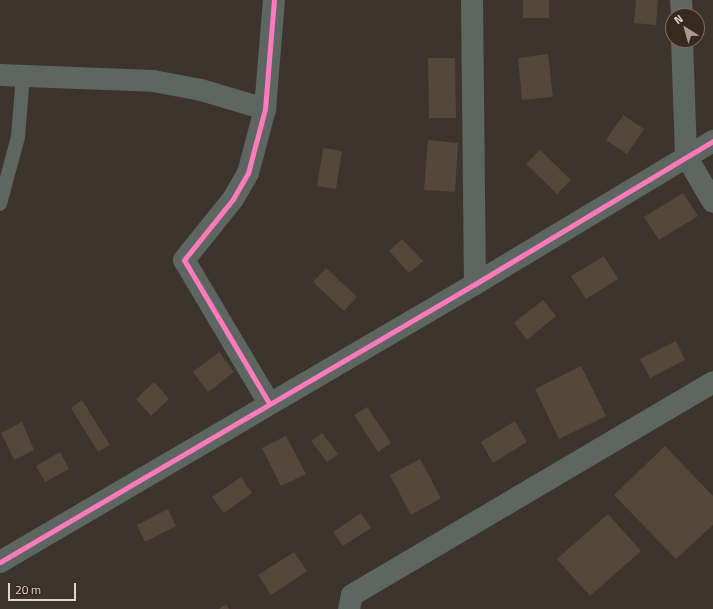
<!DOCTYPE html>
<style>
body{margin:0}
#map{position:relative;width:713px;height:609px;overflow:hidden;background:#3e342e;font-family:"Titillium Web",sans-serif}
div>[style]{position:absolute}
.building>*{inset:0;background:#54483a}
.lane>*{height:14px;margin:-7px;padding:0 7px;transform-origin:7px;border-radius:7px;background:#5e6662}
.street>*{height:22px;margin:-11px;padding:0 11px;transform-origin:11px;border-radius:11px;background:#5e6662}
.cycleway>*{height:5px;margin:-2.5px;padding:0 2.5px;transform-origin:2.5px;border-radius:2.5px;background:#fd7abc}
span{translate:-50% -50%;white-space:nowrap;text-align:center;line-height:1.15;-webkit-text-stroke:3px #39291e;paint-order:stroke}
.north{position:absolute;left:665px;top:8px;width:40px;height:40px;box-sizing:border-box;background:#39291e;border:1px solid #7c6e64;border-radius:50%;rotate:323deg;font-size:11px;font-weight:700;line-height:16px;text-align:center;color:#e1d6ce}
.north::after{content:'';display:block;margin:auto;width:14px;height:18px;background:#a89d96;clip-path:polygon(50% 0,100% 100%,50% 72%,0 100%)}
.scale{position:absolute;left:8px;top:583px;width:68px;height:18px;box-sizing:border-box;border:2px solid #e1d6ce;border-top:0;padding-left:5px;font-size:12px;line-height:14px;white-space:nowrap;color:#e1d6ce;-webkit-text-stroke:3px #39291e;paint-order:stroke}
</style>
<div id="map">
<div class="building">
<i style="clip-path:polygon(523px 0,549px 0,549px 18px,523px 18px)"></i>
<i style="clip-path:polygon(636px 0,658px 0,656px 25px,634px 23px)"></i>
<i style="clip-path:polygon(548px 54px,553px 97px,522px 100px,518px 58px)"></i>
<i style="clip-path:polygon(428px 58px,455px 58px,456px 118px,429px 118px)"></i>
<i style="clip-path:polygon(623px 115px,644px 129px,627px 154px,606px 140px)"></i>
<i style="clip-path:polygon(428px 140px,458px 143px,455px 192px,424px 190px)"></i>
<i style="clip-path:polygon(323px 148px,342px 151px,336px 189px,317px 186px)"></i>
<i style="clip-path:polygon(540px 150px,571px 180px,557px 194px,526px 164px)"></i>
<i style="clip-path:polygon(683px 193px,698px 216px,659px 240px,644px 217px)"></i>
<i style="clip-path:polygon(402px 239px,423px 261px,409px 273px,389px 251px)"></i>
<i style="clip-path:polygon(604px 256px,618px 279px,586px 299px,571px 276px)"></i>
<i style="clip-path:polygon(326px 268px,357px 297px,344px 311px,313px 282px)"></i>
<i style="clip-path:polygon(543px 300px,556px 316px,527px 340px,514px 323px)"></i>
<i style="clip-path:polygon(676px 341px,685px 360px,650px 378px,640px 359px)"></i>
<i style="clip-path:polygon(219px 352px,234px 372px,208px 392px,193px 372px)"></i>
<i style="clip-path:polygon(581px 366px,606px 416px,559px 439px,535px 389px)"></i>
<i style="clip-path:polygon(154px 382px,169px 399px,151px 416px,136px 399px)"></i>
<i style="clip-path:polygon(82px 400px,110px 445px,98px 452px,71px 408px)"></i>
<i style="clip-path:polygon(367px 407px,391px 443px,378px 452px,354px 415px)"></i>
<i style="clip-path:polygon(515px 421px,527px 442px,493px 463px,481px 442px)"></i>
<i style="clip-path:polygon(22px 422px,34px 450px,14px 460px,1px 433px)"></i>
<i style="clip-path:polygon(322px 433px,338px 454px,327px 462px,311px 441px)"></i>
<i style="clip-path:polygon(286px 436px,306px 474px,281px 486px,262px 448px)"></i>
<i style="clip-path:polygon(665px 446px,713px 496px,713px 525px,676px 559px,614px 495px)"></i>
<i style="clip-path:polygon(60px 452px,69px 469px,45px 482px,36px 466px)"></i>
<i style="clip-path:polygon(420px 459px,441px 498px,411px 515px,390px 475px)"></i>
<i style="clip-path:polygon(241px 477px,252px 493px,224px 513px,212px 497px)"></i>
<i style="clip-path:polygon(168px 509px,176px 526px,145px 542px,137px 525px)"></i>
<i style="clip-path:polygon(361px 513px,371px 528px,343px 546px,333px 532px)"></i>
<i style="clip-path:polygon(608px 514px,641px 551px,590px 596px,557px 559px)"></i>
<i style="clip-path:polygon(294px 552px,307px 571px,271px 595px,258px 575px)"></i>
<i style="clip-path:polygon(226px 604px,229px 609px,219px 609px)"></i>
</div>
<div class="lane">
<i style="left:0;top:204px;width:69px;rotate:-75deg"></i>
<i style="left:18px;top:137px;width:62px;rotate:-85.4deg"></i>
</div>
<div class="street">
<i style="left:472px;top:0;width:284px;rotate:89.4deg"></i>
<i style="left:681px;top:0;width:16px;rotate:86deg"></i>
<i style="left:682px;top:40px;width:116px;rotate:88deg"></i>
<i style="left:686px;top:156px;width:53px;rotate:59.6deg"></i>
<i style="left:0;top:75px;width:153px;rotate:2.2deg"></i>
<i style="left:153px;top:81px;width:49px;rotate:10.6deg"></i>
<i style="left:201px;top:90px;width:67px;rotate:16.5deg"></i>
<i style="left:269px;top:403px;width:166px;rotate:-120.7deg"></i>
<i style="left:184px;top:260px;width:78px;rotate:-51.2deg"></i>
<i style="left:233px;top:199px;width:30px;rotate:-60deg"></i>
<i style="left:248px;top:173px;width:66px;rotate:-75.1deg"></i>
<i style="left:265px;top:109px;width:109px;rotate:-85.3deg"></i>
<i style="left:0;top:562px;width:550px;rotate:-30.34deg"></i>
<i style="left:475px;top:284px;width:278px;rotate:-31deg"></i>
<i style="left:349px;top:609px;width:14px;rotate:-78deg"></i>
<i style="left:352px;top:595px;width:419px;rotate:-30.5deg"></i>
</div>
<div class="cycleway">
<i style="left:269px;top:403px;width:166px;rotate:-120.7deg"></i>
<i style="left:184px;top:260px;width:78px;rotate:-51.2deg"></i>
<i style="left:233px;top:199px;width:30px;rotate:-60deg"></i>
<i style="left:248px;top:173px;width:66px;rotate:-75.1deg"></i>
<i style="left:265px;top:109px;width:109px;rotate:-85.3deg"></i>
<i style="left:0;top:562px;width:550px;rotate:-30.34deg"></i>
<i style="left:475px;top:284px;width:278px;rotate:-31deg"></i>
</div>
<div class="north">N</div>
<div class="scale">20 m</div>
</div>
